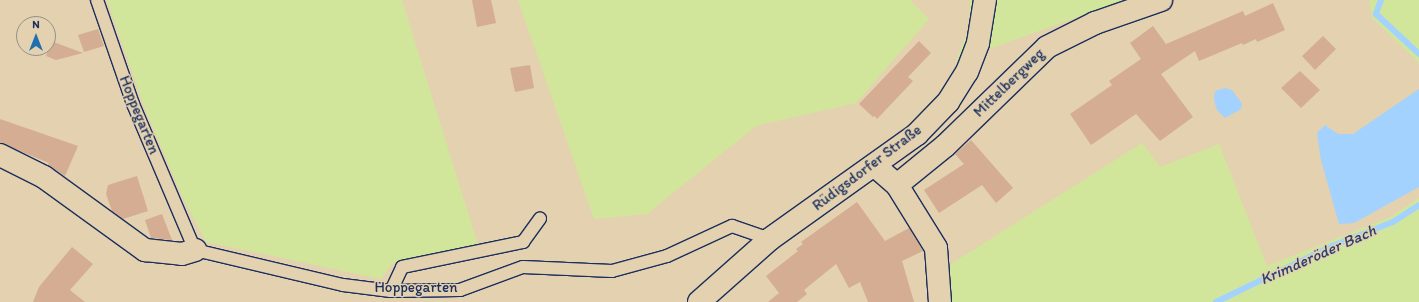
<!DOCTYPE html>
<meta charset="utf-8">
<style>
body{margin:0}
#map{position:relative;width:1419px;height:302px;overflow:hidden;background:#e3d1af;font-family:Itim,sans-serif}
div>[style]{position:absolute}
.green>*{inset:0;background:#d2e69b}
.water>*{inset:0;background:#a3d2ff}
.stream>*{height:6px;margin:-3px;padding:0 3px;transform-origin:3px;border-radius:3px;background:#a3d2ff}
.building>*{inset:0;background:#d4ad93}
.roads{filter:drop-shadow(1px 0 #1b2f5e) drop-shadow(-1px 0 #1b2f5e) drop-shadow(0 1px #1b2f5e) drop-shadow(0 -1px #1b2f5e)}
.lane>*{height:12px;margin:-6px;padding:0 6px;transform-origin:6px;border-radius:6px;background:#e3d1af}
.street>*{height:22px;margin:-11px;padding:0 11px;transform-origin:11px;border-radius:11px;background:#e3d1af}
.secondary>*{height:22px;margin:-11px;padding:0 11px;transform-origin:11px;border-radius:11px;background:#e3d1af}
span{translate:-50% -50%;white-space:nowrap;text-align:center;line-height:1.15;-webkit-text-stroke:3px #e3d1af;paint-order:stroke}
.street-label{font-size:15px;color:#1b2f5e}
.water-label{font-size:16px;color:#293f6e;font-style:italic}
.north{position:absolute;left:16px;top:16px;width:40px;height:40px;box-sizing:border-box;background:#e3d1af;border:1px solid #93908f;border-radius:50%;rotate:0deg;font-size:11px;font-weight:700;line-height:16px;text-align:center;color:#1b2f5e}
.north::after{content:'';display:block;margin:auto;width:14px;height:18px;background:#1f6fb2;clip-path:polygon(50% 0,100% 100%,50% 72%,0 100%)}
</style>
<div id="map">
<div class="green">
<i style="clip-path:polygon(107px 0,402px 0,478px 245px,392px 264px,381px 279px,206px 242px,183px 198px,145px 109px)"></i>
<i style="clip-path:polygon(518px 0,910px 0,929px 19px,856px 103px,756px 126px,647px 214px,594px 219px)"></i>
<i style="clip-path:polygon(970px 0,1125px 0,956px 61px,969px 27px)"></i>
<i style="clip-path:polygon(1369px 0,1419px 0,1419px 63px,1372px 18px)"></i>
<i style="clip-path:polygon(1142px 143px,1160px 167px,1219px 144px,1267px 266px,1390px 217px,1419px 198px,1419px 302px,947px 302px,943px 269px)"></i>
</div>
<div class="water">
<i style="clip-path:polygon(1225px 88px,1232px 90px,1242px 104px,1241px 109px,1225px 118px,1217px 110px,1214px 100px,1215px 91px)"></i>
<i style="clip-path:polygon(1419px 89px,1419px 187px,1354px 223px,1339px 224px,1321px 160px,1317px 133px,1325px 125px,1338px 134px,1353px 134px)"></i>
</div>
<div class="stream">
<i style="left:1381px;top:0;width:15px;rotate:110deg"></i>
<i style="left:1376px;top:14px;width:59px;rotate:42.9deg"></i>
<i style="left:1216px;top:302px;width:129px;rotate:-25.8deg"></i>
<i style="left:1332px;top:246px;width:66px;rotate:-21.5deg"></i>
<i style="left:1393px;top:222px;width:31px;rotate:-33deg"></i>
</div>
<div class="building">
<i style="clip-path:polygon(472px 0,491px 0,496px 23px,477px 27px)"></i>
<i style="clip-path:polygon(1273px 3px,1285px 30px,1257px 42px,1256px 39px,1243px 45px,1242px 43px,1199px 61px,1195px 51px,1161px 74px,1193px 117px,1160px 141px,1136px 114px,1091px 145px,1070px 114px,1112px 85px,1109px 81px,1141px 59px,1130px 43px,1153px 26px,1166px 44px,1243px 11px,1245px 16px)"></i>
<i style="clip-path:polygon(98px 29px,104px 46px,84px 52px,78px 35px)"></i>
<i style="clip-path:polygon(1323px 36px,1336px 49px,1315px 70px,1302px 56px)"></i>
<i style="clip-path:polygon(51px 41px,83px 53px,56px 60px,46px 56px)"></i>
<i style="clip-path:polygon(919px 41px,931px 53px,908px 77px,913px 81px,877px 119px,875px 116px,873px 117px,859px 104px)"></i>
<i style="clip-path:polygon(530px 65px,534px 88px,515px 92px,510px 68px)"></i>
<i style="clip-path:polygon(1300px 71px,1320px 90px,1301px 108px,1281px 88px)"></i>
<i style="clip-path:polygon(0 119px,78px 146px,65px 176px,48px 165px,49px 163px,0 143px)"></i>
<i style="clip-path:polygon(971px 140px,1013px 188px,996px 203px,982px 185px,939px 213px,924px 190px,964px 164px,955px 154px)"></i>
<i style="clip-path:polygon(137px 176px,148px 211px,123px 219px,112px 211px,106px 194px,108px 185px)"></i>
<i style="clip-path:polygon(857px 202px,885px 241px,909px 228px,923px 251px,902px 261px,914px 302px,868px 302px,860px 282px,849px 288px,836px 264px,804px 290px,807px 294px,797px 302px,768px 302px,779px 293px,766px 276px,798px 251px,796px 249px,803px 244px,801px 242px)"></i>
<i style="clip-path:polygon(162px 214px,172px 240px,151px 238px,145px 220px)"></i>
<i style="clip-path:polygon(72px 247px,93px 264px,70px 290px,85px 302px,33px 302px,39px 287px)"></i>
</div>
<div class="roads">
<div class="lane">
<i style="left:97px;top:0;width:110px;rotate:70.9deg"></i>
<i style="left:133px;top:104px;width:159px;rotate:67deg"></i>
<i style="left:195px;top:250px;width:152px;rotate:13.3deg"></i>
<i style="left:343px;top:285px;width:48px;rotate:7.1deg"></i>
<i style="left:391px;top:291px;width:69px;rotate:-0.8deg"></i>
<i style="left:460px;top:290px;width:67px;rotate:-20.1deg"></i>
<i style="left:523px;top:267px;width:89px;rotate:2.6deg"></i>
<i style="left:612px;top:271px;width:57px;rotate:-15.3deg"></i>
<i style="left:667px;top:256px;width:72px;rotate:-24.8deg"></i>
<i style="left:732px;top:226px;width:40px;rotate:18.9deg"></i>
<i style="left:391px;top:291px;width:26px;rotate:-65deg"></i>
<i style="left:402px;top:267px;width:124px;rotate:-11.7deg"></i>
<i style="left:523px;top:242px;width:29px;rotate:-54deg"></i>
</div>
<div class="street">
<i style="left:0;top:155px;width:49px;rotate:26.6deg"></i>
<i style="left:44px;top:177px;width:125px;rotate:35.9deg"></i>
<i style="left:145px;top:250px;width:37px;rotate:6deg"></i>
<i style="left:182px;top:254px;width:14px;rotate:-17deg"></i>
<i style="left:875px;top:166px;width:29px;rotate:41deg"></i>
<i style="left:897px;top:185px;width:74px;rotate:58.2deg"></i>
<i style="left:936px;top:248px;width:54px;rotate:85.8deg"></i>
<i style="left:897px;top:185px;width:62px;rotate:-39.1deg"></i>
<i style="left:945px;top:146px;width:142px;rotate:-44.1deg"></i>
<i style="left:1047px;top:47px;width:54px;rotate:-26.6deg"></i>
<i style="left:1095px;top:23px;width:70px;rotate:-19.2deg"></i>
</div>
<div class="secondary">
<i style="left:699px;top:302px;width:95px;rotate:-41.6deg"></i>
<i style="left:770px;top:239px;width:181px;rotate:-35.5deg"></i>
<i style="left:917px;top:134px;width:45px;rotate:-45.9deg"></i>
<i style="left:948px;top:102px;width:36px;rotate:-58deg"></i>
<i style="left:967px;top:72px;width:31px;rotate:-69deg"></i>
<i style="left:978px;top:43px;width:44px;rotate:-80.8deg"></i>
</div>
</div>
<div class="street-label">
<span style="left:1009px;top:83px;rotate:-44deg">Mittelbergweg</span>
<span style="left:139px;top:115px;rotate:68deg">Hoppegarten</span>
<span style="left:867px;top:168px;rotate:-37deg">Rüdigsdorfer Straße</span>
<span style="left:416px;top:288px">Hoppegarten</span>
</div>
<div class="water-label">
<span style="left:1318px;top:255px;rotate:-24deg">Krimderöder Bach</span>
</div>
<div class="north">N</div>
</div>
